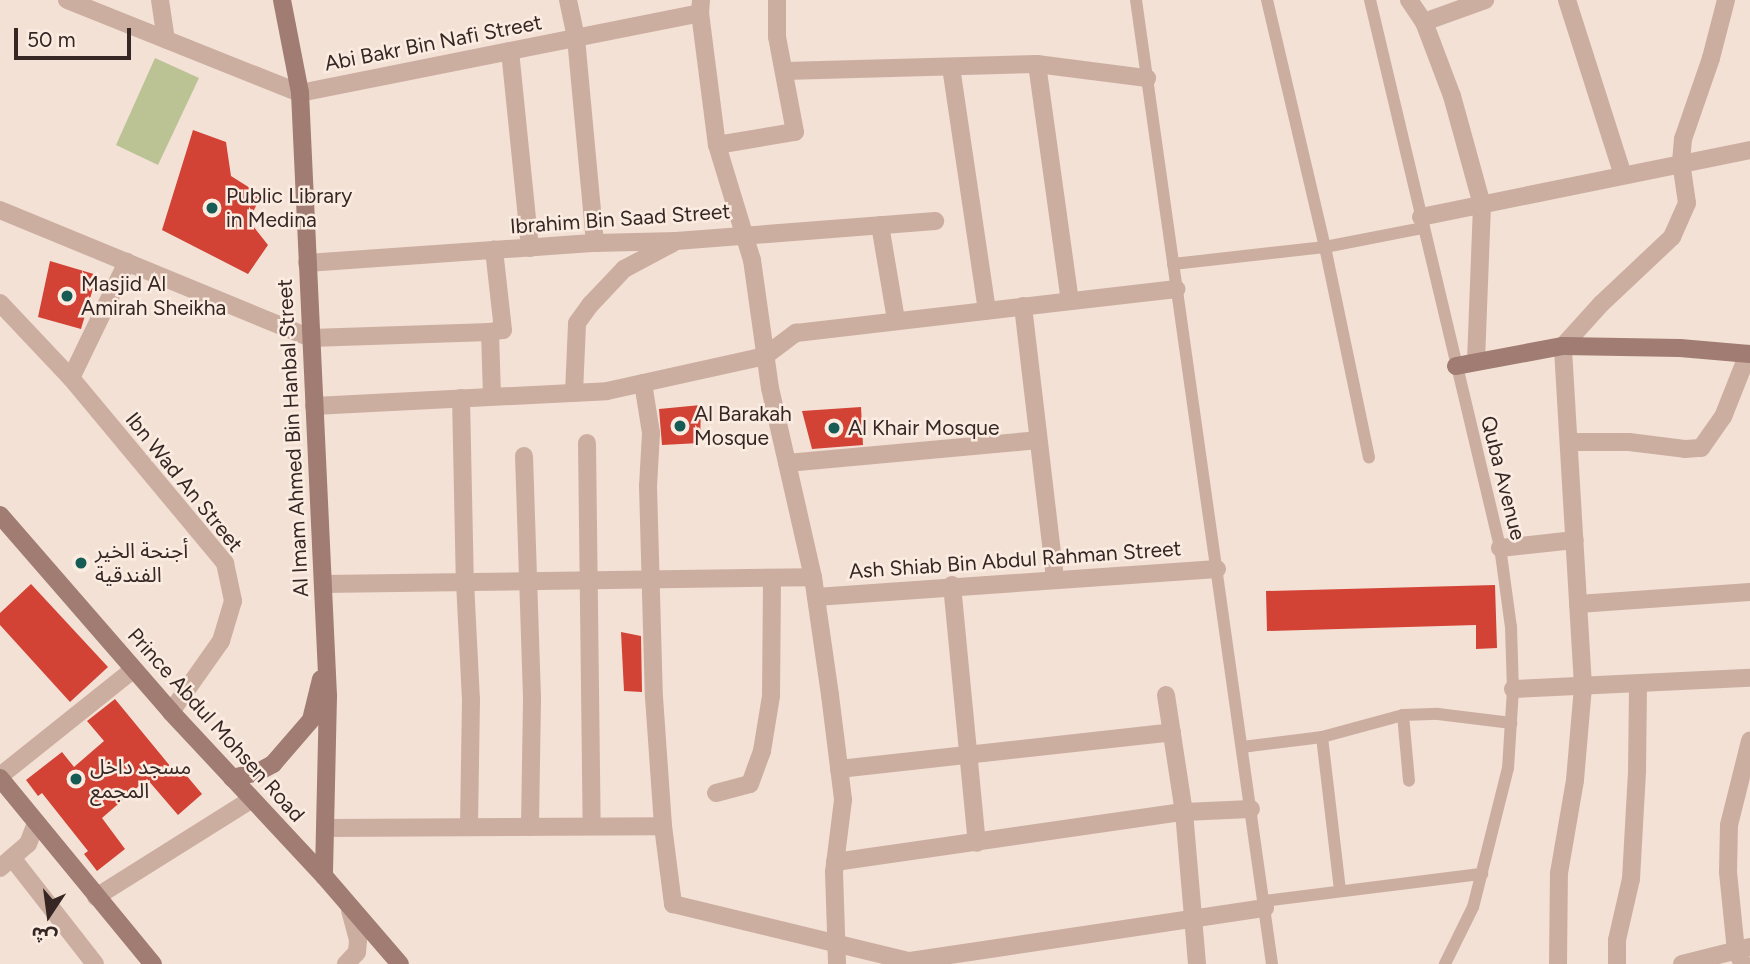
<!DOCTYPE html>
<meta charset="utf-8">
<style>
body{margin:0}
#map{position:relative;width:1750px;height:964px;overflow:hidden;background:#f3e1d6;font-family:Figtree,"Noto Sans Arabic",sans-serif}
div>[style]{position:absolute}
.green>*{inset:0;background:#bbc395}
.building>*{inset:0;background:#d24235}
.pedestrian>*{height:12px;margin:-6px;padding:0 6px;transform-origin:6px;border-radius:6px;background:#ccaea1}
.minor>*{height:18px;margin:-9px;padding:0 9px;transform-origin:9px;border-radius:9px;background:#ccaea1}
.secondary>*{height:18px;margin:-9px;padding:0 9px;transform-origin:9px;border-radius:9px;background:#a07c72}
.dots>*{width:19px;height:19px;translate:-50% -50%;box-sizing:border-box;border:4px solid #fbece2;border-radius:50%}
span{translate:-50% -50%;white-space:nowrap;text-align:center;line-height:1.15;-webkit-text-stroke:5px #fbece2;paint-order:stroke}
.street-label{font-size:21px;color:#362725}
.poi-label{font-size:21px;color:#362725}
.left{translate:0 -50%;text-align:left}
.north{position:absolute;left:14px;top:880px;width:70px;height:70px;-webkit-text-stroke:5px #fbece2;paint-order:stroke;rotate:193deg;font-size:19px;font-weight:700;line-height:28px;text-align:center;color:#362725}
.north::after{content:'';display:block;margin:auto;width:24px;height:32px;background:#362725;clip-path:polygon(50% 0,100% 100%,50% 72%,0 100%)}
.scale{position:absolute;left:14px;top:28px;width:117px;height:32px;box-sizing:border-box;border:4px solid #362725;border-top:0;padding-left:9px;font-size:21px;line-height:24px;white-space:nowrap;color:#362725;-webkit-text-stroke:5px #fbece2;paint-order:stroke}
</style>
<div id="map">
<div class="green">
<i style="clip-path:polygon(155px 58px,199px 78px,158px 165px,116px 145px)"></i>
</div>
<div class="building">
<i style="clip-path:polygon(193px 130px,226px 142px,231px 176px,261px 195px,249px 221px,268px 245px,248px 274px,162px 230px)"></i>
<i style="clip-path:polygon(50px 261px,97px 275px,81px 329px,38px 317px)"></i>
<i style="clip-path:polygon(701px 405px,700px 443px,662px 445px,659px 409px)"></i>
<i style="clip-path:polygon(861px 407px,863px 445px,812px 449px,802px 411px)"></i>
<i style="clip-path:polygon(31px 584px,108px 667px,70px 702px,0 625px,0 613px)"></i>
<i style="clip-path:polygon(1495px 585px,1497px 648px,1476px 649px,1476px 625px,1267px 631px,1266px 591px)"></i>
<i style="clip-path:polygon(621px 632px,641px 636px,642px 692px,624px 691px)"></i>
<i style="clip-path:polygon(115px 699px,175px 772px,181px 769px,202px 794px,178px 815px,147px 779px,102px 818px,125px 849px,97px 871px,84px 854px,88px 851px,42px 793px,38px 796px,26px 780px,62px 752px,74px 767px,104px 741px,87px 721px)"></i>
</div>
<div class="pedestrian">
<i style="left:1136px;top:0;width:974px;rotate:81.97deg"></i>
<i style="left:1267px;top:0;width:254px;rotate:76.8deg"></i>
<i style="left:1325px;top:247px;width:215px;rotate:78.2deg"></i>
<i style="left:1370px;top:0;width:562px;rotate:76.63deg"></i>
<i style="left:1500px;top:547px;width:81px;rotate:82.2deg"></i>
<i style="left:1511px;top:627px;width:62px;rotate:88.2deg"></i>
<i style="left:1513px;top:689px;width:79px;rotate:93.6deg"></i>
<i style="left:1508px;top:768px;width:143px;rotate:104.1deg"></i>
<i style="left:1473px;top:907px;width:64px;rotate:116.2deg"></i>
<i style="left:1173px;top:264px;width:153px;rotate:-6.4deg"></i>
<i style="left:1325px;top:247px;width:100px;rotate:-11deg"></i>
<i style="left:1403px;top:715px;width:66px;rotate:84.8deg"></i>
<i style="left:1322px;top:737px;width:155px;rotate:83.3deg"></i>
<i style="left:1242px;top:747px;width:81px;rotate:-7.1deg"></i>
<i style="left:1322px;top:737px;width:84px;rotate:-15.2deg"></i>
<i style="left:1403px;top:715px;width:35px;rotate:-2deg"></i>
<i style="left:1438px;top:714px;width:74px;rotate:7deg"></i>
<i style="left:1264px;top:901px;width:220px;rotate:-7.1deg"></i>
</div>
<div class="minor">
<i style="left:67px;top:0;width:251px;rotate:21.8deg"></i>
<i style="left:300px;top:93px;width:408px;rotate:-11.3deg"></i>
<i style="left:160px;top:0;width:40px;rotate:81.5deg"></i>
<i style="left:568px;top:0;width:39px;rotate:78deg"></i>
<i style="left:576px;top:38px;width:206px;rotate:84.7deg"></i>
<i style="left:701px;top:0;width:13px;rotate:94deg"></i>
<i style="left:700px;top:13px;width:133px;rotate:82.7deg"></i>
<i style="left:717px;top:145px;width:120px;rotate:73.1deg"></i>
<i style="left:752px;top:260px;width:129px;rotate:82deg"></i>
<i style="left:770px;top:388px;width:194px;rotate:77.2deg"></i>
<i style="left:813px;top:577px;width:119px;rotate:81.8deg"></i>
<i style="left:830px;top:695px;width:106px;rotate:82.9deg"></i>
<i style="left:843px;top:800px;width:73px;rotate:97.1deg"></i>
<i style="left:834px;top:872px;width:92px;rotate:88.1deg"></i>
<i style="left:1409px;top:0;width:27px;rotate:56deg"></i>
<i style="left:1424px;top:22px;width:79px;rotate:69.3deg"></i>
<i style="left:1452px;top:96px;width:113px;rotate:74.6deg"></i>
<i style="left:1482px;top:205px;width:157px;rotate:92.2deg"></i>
<i style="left:1567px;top:0;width:184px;rotate:72.3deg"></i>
<i style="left:1424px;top:22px;width:65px;rotate:-19.8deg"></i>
<i style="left:510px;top:51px;width:198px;rotate:84.2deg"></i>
<i style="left:1037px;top:64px;width:239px;rotate:82.1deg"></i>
<i style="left:951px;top:67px;width:246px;rotate:81.6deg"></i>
<i style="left:785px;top:71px;width:252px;rotate:-1.6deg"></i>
<i style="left:1037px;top:64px;width:111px;rotate:7.3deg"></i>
<i style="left:717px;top:145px;width:79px;rotate:-9.5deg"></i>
<i style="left:795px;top:132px;width:97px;rotate:-100.7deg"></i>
<i style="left:777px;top:37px;width:37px;rotate:-90deg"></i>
<i style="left:0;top:210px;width:336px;rotate:22.4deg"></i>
<i style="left:311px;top:338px;width:179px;rotate:-1.9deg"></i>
<i style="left:1421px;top:217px;width:336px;rotate:-11.5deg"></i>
<i style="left:880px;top:225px;width:96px;rotate:80.4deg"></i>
<i style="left:307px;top:263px;width:289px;rotate:-4deg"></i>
<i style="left:595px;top:243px;width:81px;rotate:-1.4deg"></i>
<i style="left:676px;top:241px;width:260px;rotate:-4.4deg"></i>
<i style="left:0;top:303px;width:103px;rotate:46.6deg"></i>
<i style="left:71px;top:378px;width:241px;rotate:50.2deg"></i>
<i style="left:225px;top:563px;width:39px;rotate:78deg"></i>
<i style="left:233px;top:601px;width:42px;rotate:106.7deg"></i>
<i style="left:221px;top:641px;width:87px;rotate:125.2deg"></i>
<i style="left:1023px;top:306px;width:274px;rotate:83.3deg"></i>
<i style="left:71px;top:378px;width:129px;rotate:-64.2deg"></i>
<i style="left:643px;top:383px;width:51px;rotate:80.9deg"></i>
<i style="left:651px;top:433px;width:53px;rotate:93.2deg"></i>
<i style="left:648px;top:486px;width:211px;rotate:88.4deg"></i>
<i style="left:654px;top:697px;width:129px;rotate:86deg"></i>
<i style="left:663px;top:826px;width:79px;rotate:82.7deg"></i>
<i style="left:673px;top:904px;width:255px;rotate:13.6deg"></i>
<i style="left:574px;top:393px;width:70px;rotate:-87.5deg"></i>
<i style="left:577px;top:323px;width:24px;rotate:-54deg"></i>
<i style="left:591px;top:304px;width:48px;rotate:-46.7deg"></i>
<i style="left:624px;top:269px;width:55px;rotate:-28deg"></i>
<i style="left:492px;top:396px;width:64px;rotate:-91.8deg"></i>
<i style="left:490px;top:332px;width:13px;rotate:-9deg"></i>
<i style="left:503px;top:330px;width:81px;rotate:-96.4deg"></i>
<i style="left:461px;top:398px;width:184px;rotate:88.8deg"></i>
<i style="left:465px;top:582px;width:117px;rotate:87.1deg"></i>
<i style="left:471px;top:699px;width:128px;rotate:90.9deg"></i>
<i style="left:314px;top:406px;width:293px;rotate:-2.9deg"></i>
<i style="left:607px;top:391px;width:162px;rotate:-12.5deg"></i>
<i style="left:765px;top:356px;width:39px;rotate:-37deg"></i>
<i style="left:796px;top:333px;width:383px;rotate:-6.6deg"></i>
<i style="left:1569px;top:442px;width:60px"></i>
<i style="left:1629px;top:442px;width:56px;rotate:7.1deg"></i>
<i style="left:1685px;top:449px;width:16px;rotate:-4deg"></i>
<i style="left:1701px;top:448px;width:38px;rotate:-55deg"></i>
<i style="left:1723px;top:417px;width:68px;rotate:-68.4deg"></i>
<i style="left:587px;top:443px;width:383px;rotate:89.3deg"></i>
<i style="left:524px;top:456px;width:243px;rotate:88.1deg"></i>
<i style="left:532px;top:699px;width:128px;rotate:90.9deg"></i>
<i style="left:787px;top:463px;width:252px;rotate:-5.2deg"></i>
<i style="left:1500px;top:548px;width:75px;rotate:-6.1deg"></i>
<i style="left:323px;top:584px;width:490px;rotate:-0.8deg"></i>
<i style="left:952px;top:585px;width:259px;rotate:84.5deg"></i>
<i style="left:816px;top:597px;width:402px;rotate:-4deg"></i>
<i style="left:1578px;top:604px;width:172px;rotate:-4deg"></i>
<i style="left:1513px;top:689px;width:237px;rotate:-2.7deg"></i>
<i style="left:1166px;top:695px;width:118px;rotate:81.3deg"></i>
<i style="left:1184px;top:812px;width:153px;rotate:85.1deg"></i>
<i style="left:839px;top:769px;width:335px;rotate:-6.3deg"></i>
<i style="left:0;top:776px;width:171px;rotate:-38.6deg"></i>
<i style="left:716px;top:793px;width:35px;rotate:-15deg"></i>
<i style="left:750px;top:784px;width:35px;rotate:-70deg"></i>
<i style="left:762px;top:751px;width:56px;rotate:-80.7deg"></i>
<i style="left:771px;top:696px;width:118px;rotate:-89.5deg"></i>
<i style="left:327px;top:828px;width:336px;rotate:-0.3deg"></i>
<i style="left:13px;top:859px;width:133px;rotate:52deg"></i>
<i style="left:835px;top:862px;width:353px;rotate:-8.2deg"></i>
<i style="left:1184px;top:812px;width:67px;rotate:-2.6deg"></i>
<i style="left:0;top:868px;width:37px;rotate:-41deg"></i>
<i style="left:28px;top:844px;width:22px;rotate:-69deg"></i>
<i style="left:96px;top:897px;width:184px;rotate:-32.1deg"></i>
<i style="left:910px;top:961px;width:359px;rotate:-8.5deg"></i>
<i style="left:346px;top:964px;width:16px;rotate:-47deg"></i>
<i style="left:357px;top:952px;width:12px;rotate:-85deg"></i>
<i style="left:358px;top:940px;width:31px;rotate:-105deg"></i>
<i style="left:1558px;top:964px;width:91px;rotate:-89.4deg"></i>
<i style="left:1559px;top:873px;width:94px;rotate:-80.2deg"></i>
<i style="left:1575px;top:780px;width:94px;rotate:-85.1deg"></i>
<i style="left:1583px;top:686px;width:341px;rotate:-93.4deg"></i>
<i style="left:1563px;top:346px;width:57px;rotate:-47.9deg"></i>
<i style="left:1601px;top:304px;width:98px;rotate:-43.3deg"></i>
<i style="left:1672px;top:237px;width:37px;rotate:-66deg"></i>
<i style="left:1687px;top:203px;width:41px;rotate:-98.3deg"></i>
<i style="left:1681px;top:162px;width:23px;rotate:-85deg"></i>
<i style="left:1683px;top:139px;width:86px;rotate:-70.9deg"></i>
<i style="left:1711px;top:58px;width:60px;rotate:-75.5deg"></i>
<i style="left:1617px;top:964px;width:24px;rotate:-90deg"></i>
<i style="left:1617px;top:940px;width:63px;rotate:-77.1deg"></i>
<i style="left:1631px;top:879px;width:109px;rotate:-86.8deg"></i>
<i style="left:1637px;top:770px;width:85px;rotate:-89.3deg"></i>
<i style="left:1682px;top:964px;width:70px;rotate:-14deg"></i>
<i style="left:1743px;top:964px;width:15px;rotate:-118deg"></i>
<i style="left:1736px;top:951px;width:79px;rotate:-95.8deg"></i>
<i style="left:1728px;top:872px;width:47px;rotate:-88.8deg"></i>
<i style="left:1729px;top:825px;width:87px;rotate:-76deg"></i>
</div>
<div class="secondary">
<i style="left:282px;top:0;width:95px;rotate:79deg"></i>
<i style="left:300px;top:93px;width:604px;rotate:87.34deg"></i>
<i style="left:328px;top:696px;width:180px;rotate:91.3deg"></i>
<i style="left:1456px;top:366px;width:109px;rotate:-10.6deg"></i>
<i style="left:1563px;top:346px;width:117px;rotate:1deg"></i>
<i style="left:1680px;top:348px;width:70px;rotate:4.9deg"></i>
<i style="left:0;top:515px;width:261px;rotate:49deg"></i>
<i style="left:171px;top:712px;width:224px;rotate:47deg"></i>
<i style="left:324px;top:876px;width:116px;rotate:49.2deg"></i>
<i style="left:0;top:778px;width:241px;rotate:50.6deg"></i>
<i style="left:232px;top:778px;width:27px;rotate:-13deg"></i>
<i style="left:258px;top:772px;width:17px;rotate:-28deg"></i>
<i style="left:273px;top:764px;width:58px;rotate:-49.2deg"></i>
<i style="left:311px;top:720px;width:42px;rotate:-76.3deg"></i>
</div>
<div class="dots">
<i style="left:212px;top:208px;background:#165b54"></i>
<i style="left:67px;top:296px;background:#165b54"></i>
<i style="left:680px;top:426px;background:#165b54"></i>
<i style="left:834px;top:428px;background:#165b54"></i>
<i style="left:81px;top:563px;background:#165b54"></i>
<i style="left:76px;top:779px;background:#165b54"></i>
</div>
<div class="street-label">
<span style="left:433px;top:43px;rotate:-11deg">Abi Bakr Bin Nafi Street</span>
<span style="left:620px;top:219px;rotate:-4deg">Ibrahim Bin Saad Street</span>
<span style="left:293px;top:438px;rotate:-93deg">Al Imam Ahmed Bin Hanbal Street</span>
<span style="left:1503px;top:478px;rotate:76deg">Quba Avenue</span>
<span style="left:184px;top:482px;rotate:51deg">Ibn Wad An Street</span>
<span style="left:1015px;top:560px;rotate:-4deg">Ash Shiab Bin Abdul Rahman Street</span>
<span style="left:216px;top:725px;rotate:48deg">Prince Abdul Mohsen Road</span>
</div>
<div class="poi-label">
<span class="left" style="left:226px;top:208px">Public Library<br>in Medina</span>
<span class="left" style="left:81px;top:296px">Masjid Al<br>Amirah Sheikha</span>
<span class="left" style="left:694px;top:426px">Al Barakah<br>Mosque</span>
<span class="left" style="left:848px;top:428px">Al Khair Mosque</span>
<span class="left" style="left:95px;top:563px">أجنحة الخير<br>الفندقية</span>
<span class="left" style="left:90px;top:779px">مسجد داخل<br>المجمع</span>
</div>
<div class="north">ش</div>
<div class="scale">50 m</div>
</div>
